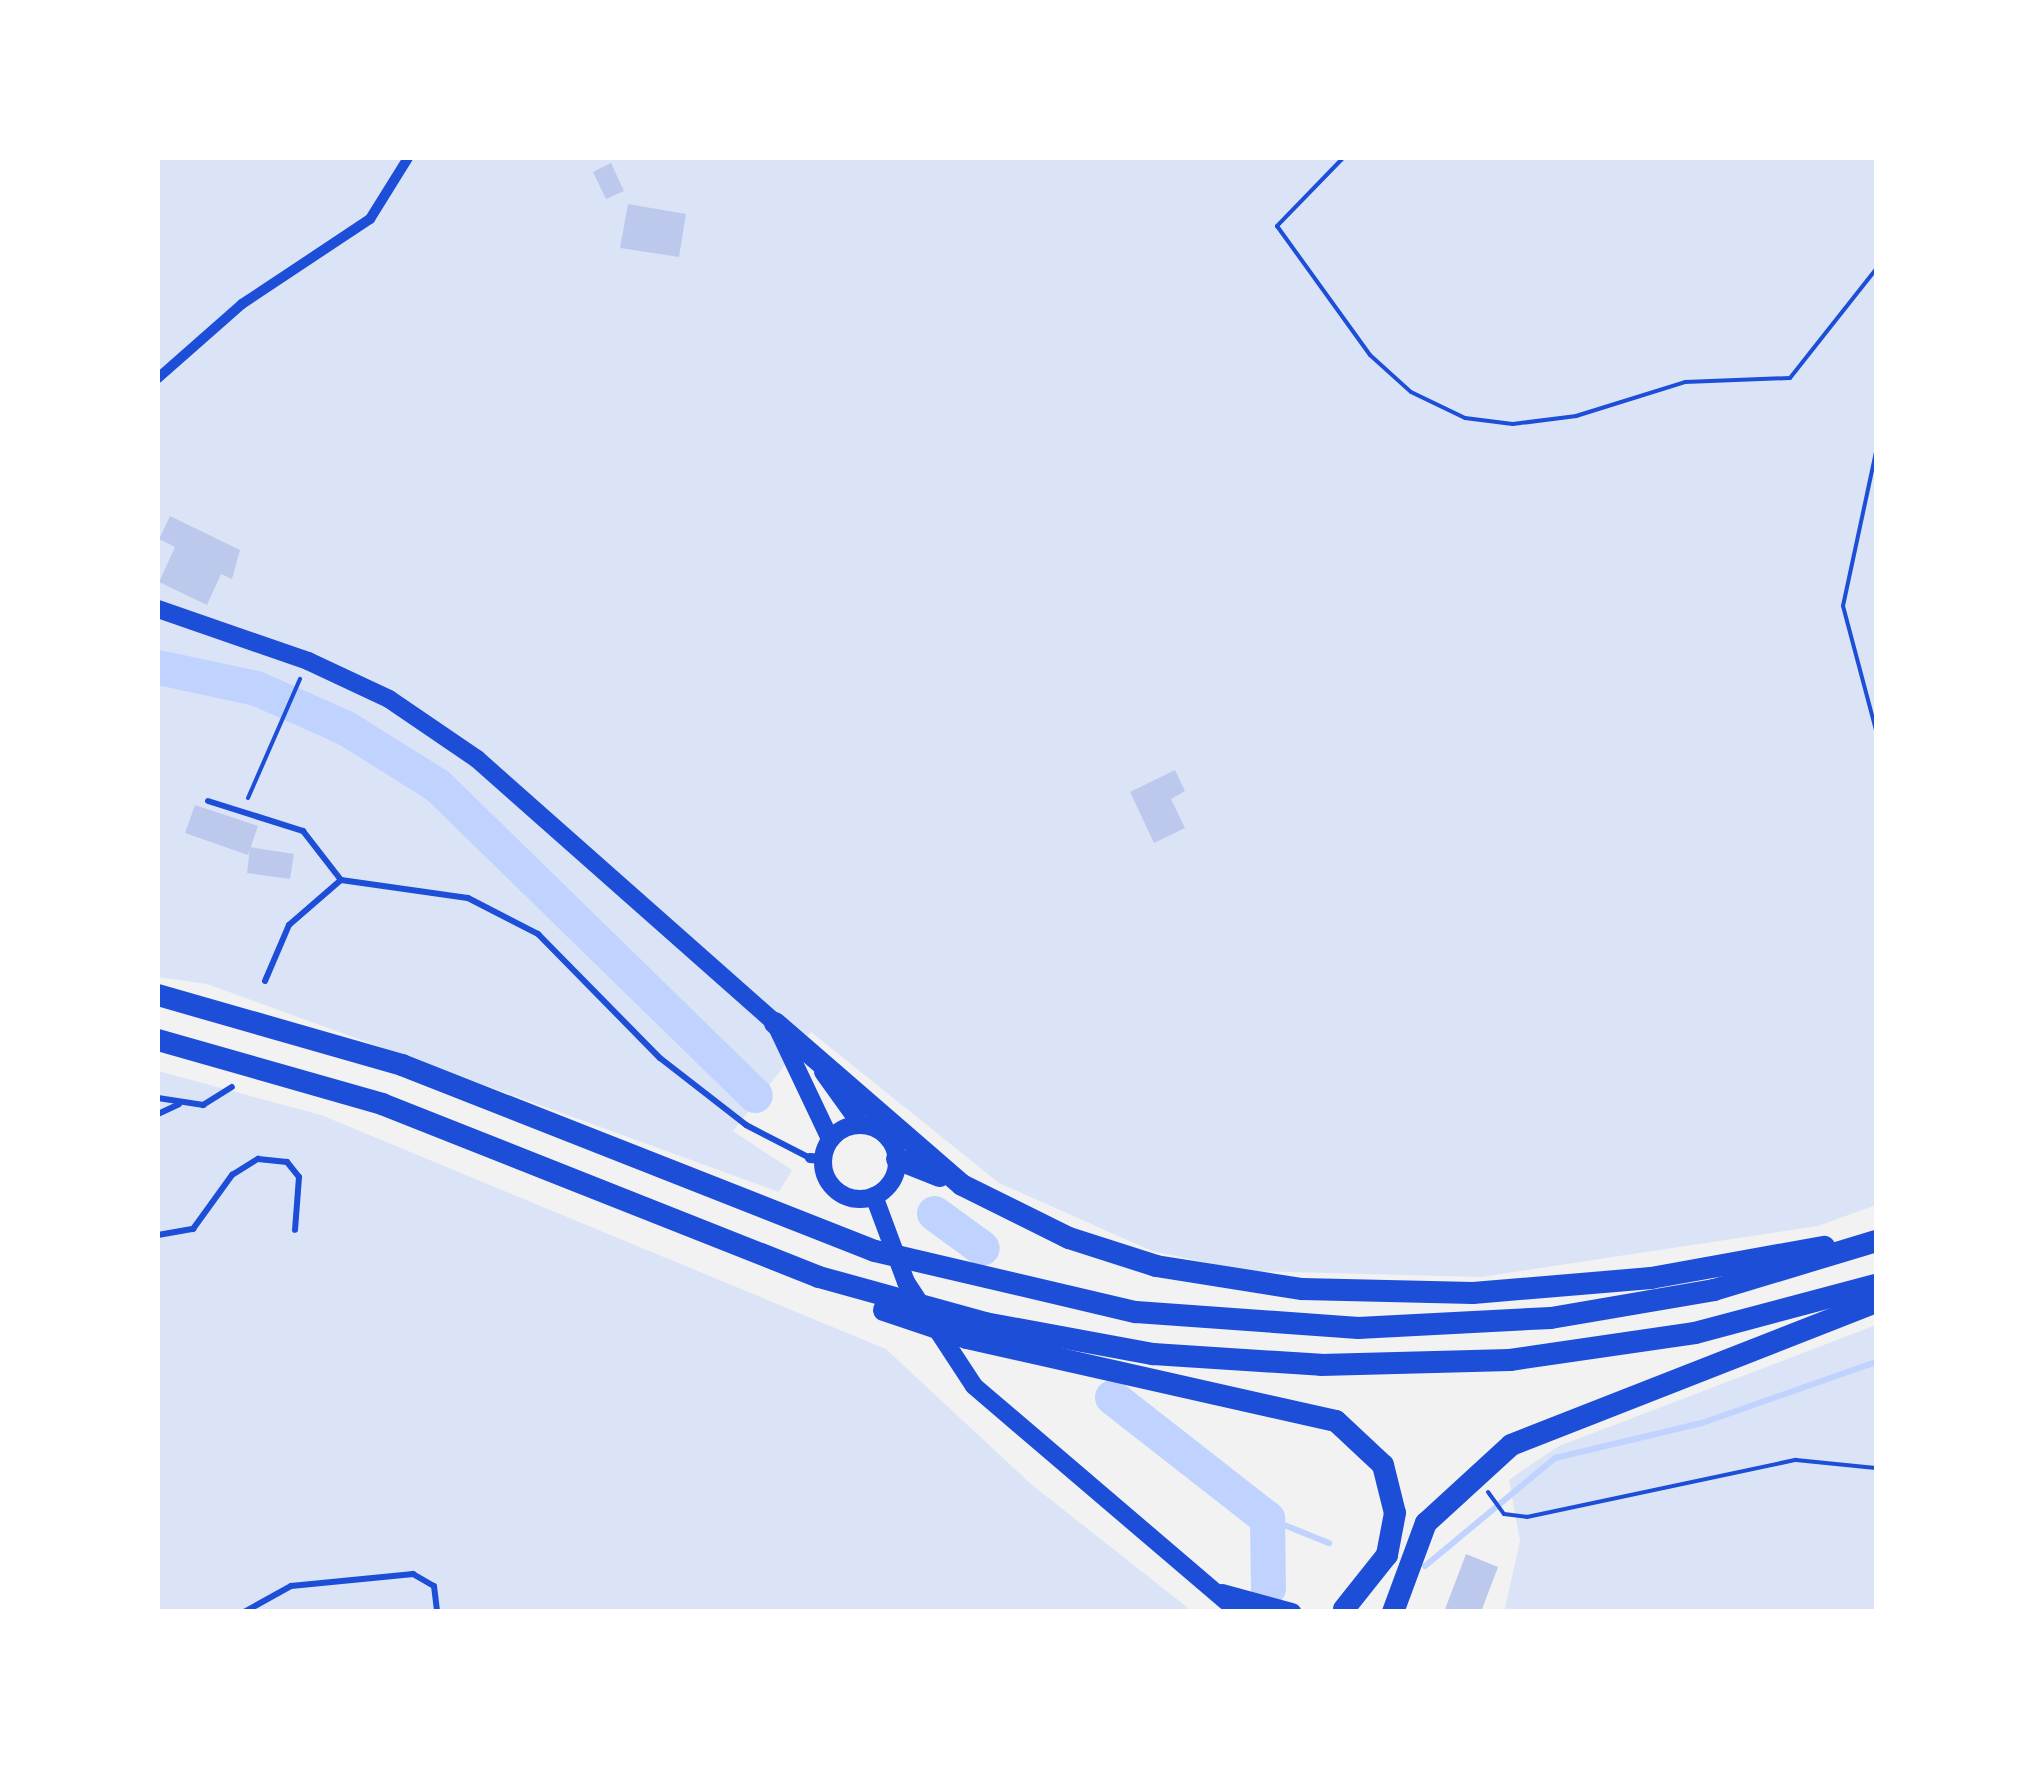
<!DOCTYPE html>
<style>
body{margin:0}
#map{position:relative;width:2034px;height:1769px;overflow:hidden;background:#f2f2f2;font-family:"Fira Sans",sans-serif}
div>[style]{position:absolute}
.green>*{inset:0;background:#dbe4f7}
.stream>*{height:6px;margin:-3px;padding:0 3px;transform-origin:3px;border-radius:3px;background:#bfd3fe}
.river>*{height:35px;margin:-17.5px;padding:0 17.5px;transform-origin:17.5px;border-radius:17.5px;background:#bfd3fe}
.building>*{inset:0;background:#bdc9ec}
.path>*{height:4px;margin:-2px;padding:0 2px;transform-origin:2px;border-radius:2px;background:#1d4ed8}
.service>*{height:6px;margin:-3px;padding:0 3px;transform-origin:3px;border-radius:3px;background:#1d4ed8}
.minor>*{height:10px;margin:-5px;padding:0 5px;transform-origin:5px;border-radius:5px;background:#1d4ed8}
.secondary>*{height:18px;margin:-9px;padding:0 9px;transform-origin:9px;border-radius:9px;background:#1d4ed8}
.secondary>.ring{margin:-9px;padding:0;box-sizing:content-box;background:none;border:18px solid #1d4ed8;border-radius:50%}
.motorway>*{height:22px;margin:-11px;padding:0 11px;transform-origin:11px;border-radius:11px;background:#1d4ed8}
span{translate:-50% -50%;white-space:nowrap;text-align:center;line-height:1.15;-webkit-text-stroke:8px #fff;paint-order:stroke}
.frame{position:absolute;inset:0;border:160px solid #fff;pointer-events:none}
</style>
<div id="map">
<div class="green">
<i style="clip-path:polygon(158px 158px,1876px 158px,1876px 1205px,1818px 1226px,1481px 1277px,1247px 1271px,1152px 1251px,999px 1183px,811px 1032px,733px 1131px,792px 1170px,779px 1192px,207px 984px,158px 977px)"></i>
<i style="clip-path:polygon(158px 1071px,321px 1115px,886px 1349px,1032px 1485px,1192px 1611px,158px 1611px)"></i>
<i style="clip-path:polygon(1876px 1325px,1876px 1611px,1504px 1612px,1520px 1541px,1509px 1480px,1520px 1472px,1559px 1446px)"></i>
</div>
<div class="stream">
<i style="left:1267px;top:1518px;width:67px;rotate:22deg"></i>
<i style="left:1425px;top:1566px;width:169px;rotate:-39.7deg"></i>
<i style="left:1555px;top:1458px;width:151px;rotate:-13.4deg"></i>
<i style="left:1702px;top:1423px;width:184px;rotate:-19.3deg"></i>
</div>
<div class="river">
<i style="left:158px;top:667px;width:100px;rotate:12.1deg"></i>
<i style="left:256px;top:688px;width:98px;rotate:24deg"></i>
<i style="left:346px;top:728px;width:107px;rotate:32.1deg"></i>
<i style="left:437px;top:785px;width:444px;rotate:44.3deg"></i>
<i style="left:934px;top:1213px;width:59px;rotate:36.1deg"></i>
<i style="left:1112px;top:1397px;width:197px;rotate:38deg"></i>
<i style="left:1267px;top:1518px;width:70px;rotate:89.2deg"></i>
</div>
<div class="building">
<i style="clip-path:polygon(611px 163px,624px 191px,606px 199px,593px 172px)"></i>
<i style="clip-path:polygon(628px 204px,686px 214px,679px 257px,620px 248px)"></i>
<i style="clip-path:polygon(170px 516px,240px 550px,232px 579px,221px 574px,207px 605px,159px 582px,175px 547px,159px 539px)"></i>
<i style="clip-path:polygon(1175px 770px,1185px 791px,1171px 799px,1185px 828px,1154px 843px,1130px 792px)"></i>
<i style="clip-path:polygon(195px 805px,258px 826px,248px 855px,185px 833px)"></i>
<i style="clip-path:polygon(250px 847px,294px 854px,290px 879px,247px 873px)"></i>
<i style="clip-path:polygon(1466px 1554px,1498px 1567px,1481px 1612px,1444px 1612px)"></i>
</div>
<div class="path">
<i style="left:1343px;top:158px;width:95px;rotate:134.1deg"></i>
<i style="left:1277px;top:226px;width:159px;rotate:54.2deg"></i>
<i style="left:1370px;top:355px;width:55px;rotate:42.1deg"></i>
<i style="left:1411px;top:392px;width:60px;rotate:25.7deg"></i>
<i style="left:1465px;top:418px;width:48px;rotate:7.1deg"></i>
<i style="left:1513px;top:424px;width:64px;rotate:-7.2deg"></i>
<i style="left:1576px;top:416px;width:114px;rotate:-17.3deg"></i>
<i style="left:1685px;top:382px;width:105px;rotate:-2.2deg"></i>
<i style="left:1790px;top:378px;width:139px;rotate:-51.7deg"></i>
<i style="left:1876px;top:452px;width:157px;rotate:102.1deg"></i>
<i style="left:1843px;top:606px;width:128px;rotate:75.1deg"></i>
<i style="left:248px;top:798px;width:130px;rotate:-66.4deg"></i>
<i style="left:1488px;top:1492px;width:27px;rotate:54deg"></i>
<i style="left:1504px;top:1514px;width:23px;rotate:7deg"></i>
<i style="left:1527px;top:1517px;width:275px;rotate:-12deg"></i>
<i style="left:1796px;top:1460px;width:80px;rotate:5.7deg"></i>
</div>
<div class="service">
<i style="left:208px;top:801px;width:100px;rotate:17.5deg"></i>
<i style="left:303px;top:831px;width:62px;rotate:52.2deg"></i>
<i style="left:265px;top:981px;width:61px;rotate:-66.8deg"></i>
<i style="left:289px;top:925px;width:69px;rotate:-40.9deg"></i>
<i style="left:341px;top:880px;width:128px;rotate:8.1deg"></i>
<i style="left:468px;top:898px;width:79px;rotate:27.2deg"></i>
<i style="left:538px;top:934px;width:174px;rotate:45.5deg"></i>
<i style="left:660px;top:1058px;width:109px;rotate:37.9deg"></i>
<i style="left:746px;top:1125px;width:72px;rotate:27.3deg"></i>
<i style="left:158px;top:1098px;width:46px;rotate:8.8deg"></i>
<i style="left:203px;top:1105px;width:34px;rotate:-32deg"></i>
<i style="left:158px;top:1114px;width:23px;rotate:-25deg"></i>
<i style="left:158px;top:1235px;width:36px;rotate:-10deg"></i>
<i style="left:193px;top:1229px;width:67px;rotate:-54.2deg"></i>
<i style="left:232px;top:1175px;width:31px;rotate:-32deg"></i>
<i style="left:258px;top:1159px;width:29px;rotate:6deg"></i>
<i style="left:287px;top:1162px;width:19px;rotate:51deg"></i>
<i style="left:299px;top:1177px;width:53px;rotate:94.3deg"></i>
<i style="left:244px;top:1612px;width:54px;rotate:-29deg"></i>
<i style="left:291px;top:1586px;width:123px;rotate:-5.6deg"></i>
<i style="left:413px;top:1574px;width:24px;rotate:30deg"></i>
<i style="left:434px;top:1586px;width:26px;rotate:83deg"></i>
</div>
<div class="minor">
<i style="left:158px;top:378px;width:112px;rotate:-41.4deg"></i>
<i style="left:242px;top:304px;width:154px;rotate:-33.6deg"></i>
<i style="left:370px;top:219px;width:72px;rotate:-58.1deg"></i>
<i style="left:810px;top:1158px;width:13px;rotate:4deg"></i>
</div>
<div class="secondary">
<i style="left:158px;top:609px;width:159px;rotate:19.1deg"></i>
<i style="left:308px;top:661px;width:89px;rotate:25.1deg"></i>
<i style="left:389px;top:699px;width:107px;rotate:34.3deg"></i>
<i style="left:477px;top:759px;width:398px;rotate:41.5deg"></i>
<i style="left:775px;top:1023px;width:128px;rotate:64.6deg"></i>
<i style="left:823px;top:1072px;width:65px;rotate:54.4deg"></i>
<i class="ring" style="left:823px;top:1125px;width:56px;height:56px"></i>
<i style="left:874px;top:1196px;width:92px;rotate:69.6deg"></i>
<i style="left:906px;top:1282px;width:124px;rotate:56.8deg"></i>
<i style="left:974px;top:1386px;width:348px;rotate:40.5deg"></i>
<i style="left:1222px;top:1593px;width:73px;rotate:15.2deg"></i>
</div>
<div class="motorway">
<i style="left:158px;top:995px;width:254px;rotate:16deg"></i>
<i style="left:402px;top:1065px;width:508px;rotate:21.47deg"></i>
<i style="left:875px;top:1251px;width:268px;rotate:13.2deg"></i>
<i style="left:1136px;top:1312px;width:223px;rotate:4.1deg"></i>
<i style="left:1358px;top:1328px;width:193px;rotate:-3deg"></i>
<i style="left:1551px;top:1318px;width:165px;rotate:-9.7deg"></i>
<i style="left:1714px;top:1290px;width:169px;rotate:-16.8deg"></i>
<i style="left:775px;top:1023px;width:247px;rotate:40.9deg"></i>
<i style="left:962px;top:1185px;width:119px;rotate:26.4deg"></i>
<i style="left:1069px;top:1238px;width:91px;rotate:17.8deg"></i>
<i style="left:1156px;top:1266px;width:148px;rotate:9deg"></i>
<i style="left:1302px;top:1289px;width:171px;rotate:1.3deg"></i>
<i style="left:1473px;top:1293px;width:179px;rotate:-4.8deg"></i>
<i style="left:1651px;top:1278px;width:176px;rotate:-10.2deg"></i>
<i style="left:158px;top:1040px;width:233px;rotate:15.9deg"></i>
<i style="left:382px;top:1104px;width:470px;rotate:21.6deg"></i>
<i style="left:819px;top:1277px;width:172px;rotate:15.5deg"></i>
<i style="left:985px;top:1323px;width:171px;rotate:10.5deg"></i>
<i style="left:1153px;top:1354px;width:168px;rotate:3.7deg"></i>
<i style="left:1321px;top:1365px;width:189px;rotate:-1.5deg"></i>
<i style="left:1510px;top:1360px;width:187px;rotate:-8.3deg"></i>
<i style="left:1695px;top:1333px;width:187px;rotate:-14.9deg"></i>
<i style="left:897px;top:1159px;width:46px;rotate:21.6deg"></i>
<i style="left:884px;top:1310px;width:88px;rotate:18.6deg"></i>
<i style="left:967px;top:1338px;width:378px;rotate:12.7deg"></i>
<i style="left:1336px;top:1421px;width:64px;rotate:43.1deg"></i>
<i style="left:1383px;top:1465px;width:49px;rotate:76deg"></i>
<i style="left:1395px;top:1513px;width:43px;rotate:100.8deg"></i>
<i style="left:1387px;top:1555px;width:69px;rotate:128.5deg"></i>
<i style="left:1393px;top:1612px;width:95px;rotate:-69.7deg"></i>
<i style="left:1426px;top:1523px;width:115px;rotate:-42.5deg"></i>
<i style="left:1511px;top:1445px;width:392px;rotate:-21.4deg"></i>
</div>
<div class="frame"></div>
</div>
